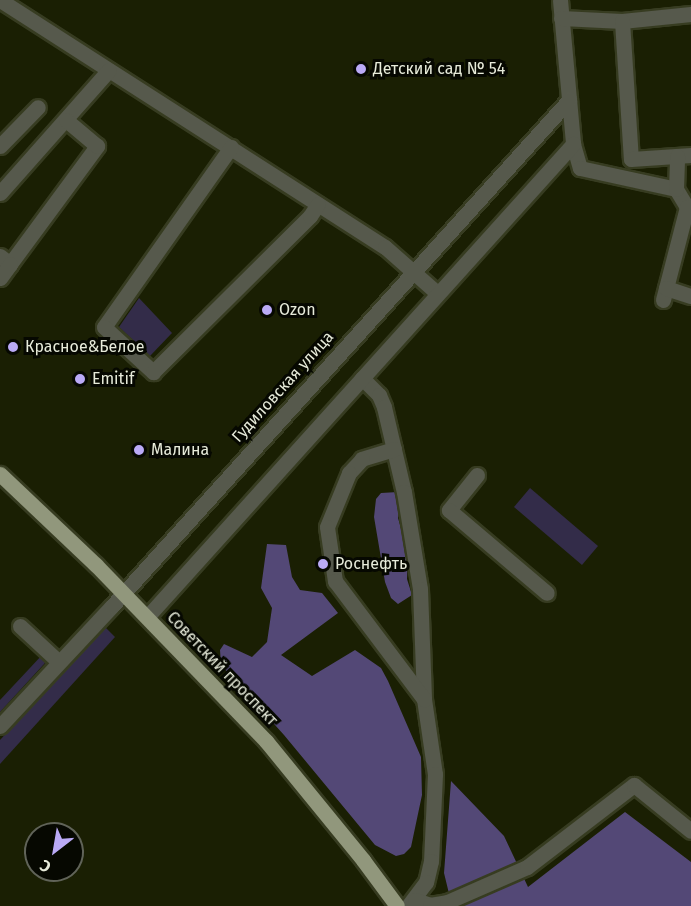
<!DOCTYPE html>
<meta charset="utf-8">
<style>
body{margin:0}
#map{position:relative;width:691px;height:906px;overflow:hidden;background:#1a1f03;font-family:"Fira Sans",sans-serif}
div>[style]{position:absolute}
.green>*{inset:0;background:#332c49}
.forest>*{inset:0;background:#534876}
.roads{filter:drop-shadow(2px 0 #373c21) drop-shadow(-2px 0 #373c21) drop-shadow(0 2px #373c21) drop-shadow(0 -2px #373c21)}
.minor>*{height:15px;margin:-7.5px;padding:0 7.5px;transform-origin:7.5px;border-radius:7.5px;background:#56594c}
.major>*{height:15px;margin:-7.5px;padding:0 7.5px;transform-origin:7.5px;border-radius:7.5px;background:#91977c}
.dots>*{width:16px;height:16px;translate:-50% -50%;box-sizing:border-box;border:3px solid #060801;border-radius:50%}
span{translate:-50% -50%;white-space:nowrap;text-align:center;line-height:1.15;-webkit-text-stroke:6px #060801;paint-order:stroke}
.poi-label{font-size:16px;color:#e7ebda}
.left{translate:0 -50%;text-align:left}
.street-label{font-size:16px;color:#e7ebda}
.north{position:absolute;left:24px;top:822px;width:60px;height:60px;box-sizing:border-box;background:#060801;border:2px solid #606358;border-radius:50%;rotate:211deg;font-size:16px;font-weight:700;line-height:24px;text-align:center;color:#e7ebda}
.north::after{content:'';display:block;margin:auto;width:21px;height:27px;background:#baaaf6;clip-path:polygon(50% 0,100% 100%,50% 72%,0 100%)}
</style>
<div id="map">
<div class="green">
<i style="clip-path:polygon(139px 298px,172px 333px,150px 356px,119px 327px)"></i>
<i style="clip-path:polygon(530px 488px,598px 546px,582px 565px,514px 507px)"></i>
<i style="clip-path:polygon(105px 627px,115px 637px,0 764px,0 740px)"></i>
<i style="clip-path:polygon(43px 654px,45px 663px,0 712px,0 700px)"></i>
</div>
<div class="forest">
<i style="clip-path:polygon(398px 492px,401px 501px,398px 518px,408px 553px,407px 579px,412px 595px,398px 604px,391px 598px,385px 582px,374px 517px,376px 499px,381px 493px)"></i>
<i style="clip-path:polygon(267px 544px,286px 545px,292px 577px,300px 590px,322px 593px,338px 613px,281px 655px,312px 676px,355px 650px,381px 668px,388px 681px,421px 757px,422px 795px,411px 847px,404px 854px,396px 856px,375px 845px,284px 735px,221px 665px,220px 650px,224px 644px,252px 657px,267px 642px,272px 608px,261px 588px)"></i>
<i style="clip-path:polygon(451px 781px,504px 836px,528px 887px,625px 812px,691px 862px,691px 906px,452px 906px,444px 873px)"></i>
</div>
<div class="roads">
<div class="minor">
<i style="left:0;top:0;width:457px;rotate:32.7deg"></i>
<i style="left:385px;top:247px;width:69px;rotate:41.5deg"></i>
<i style="left:560px;top:0;width:145px;rotate:84.8deg"></i>
<i style="left:573px;top:144px;width:25px;rotate:74deg"></i>
<i style="left:580px;top:168px;width:98px;rotate:12.3deg"></i>
<i style="left:676px;top:189px;width:21px;rotate:59deg"></i>
<i style="left:687px;top:207px;width:96px;rotate:104.5deg"></i>
<i style="left:561px;top:18px;width:61px;rotate:2.8deg"></i>
<i style="left:622px;top:21px;width:69px;rotate:-5.8deg"></i>
<i style="left:622px;top:21px;width:138px;rotate:86.3deg"></i>
<i style="left:631px;top:159px;width:60px;rotate:-3.8deg"></i>
<i style="left:0;top:146px;width:54px;rotate:-45.7deg"></i>
<i style="left:231px;top:147px;width:220px;rotate:125.2deg"></i>
<i style="left:104px;top:327px;width:67px;rotate:42.6deg"></i>
<i style="left:153px;top:372px;width:221px;rotate:-44.8deg"></i>
<i style="left:310px;top:216px;width:14px;rotate:-56deg"></i>
<i style="left:676px;top:189px;width:33px;rotate:-88deg"></i>
<i style="left:0;top:193px;width:164px;rotate:-48.5deg"></i>
<i style="left:0;top:256px;width:13px;rotate:39deg"></i>
<i style="left:10px;top:264px;width:147px;rotate:-53.6deg"></i>
<i style="left:97px;top:146px;width:40px;rotate:-140deg"></i>
<i style="left:0;top:278px;width:17px;rotate:-54deg"></i>
<i style="left:666px;top:288px;width:26px;rotate:18deg"></i>
<i style="left:362px;top:378px;width:24px;rotate:45deg"></i>
<i style="left:379px;top:395px;width:13px;rotate:67deg"></i>
<i style="left:384px;top:407px;width:87px;rotate:76.8deg"></i>
<i style="left:404px;top:492px;width:98px;rotate:80.6deg"></i>
<i style="left:420px;top:589px;width:110px;rotate:87.9deg"></i>
<i style="left:424px;top:699px;width:76px;rotate:81.7deg"></i>
<i style="left:435px;top:774px;width:87px;rotate:92.6deg"></i>
<i style="left:431px;top:861px;width:22px;rotate:103deg"></i>
<i style="left:426px;top:882px;width:30px;rotate:127deg"></i>
<i style="left:394px;top:449px;width:34px;rotate:163deg"></i>
<i style="left:362px;top:459px;width:19px;rotate:133deg"></i>
<i style="left:349px;top:473px;width:58px;rotate:112.2deg"></i>
<i style="left:327px;top:527px;width:55px;rotate:81.6deg"></i>
<i style="left:335px;top:581px;width:148px;rotate:53deg"></i>
<i style="left:477px;top:475px;width:45px;rotate:128.7deg"></i>
<i style="left:449px;top:510px;width:128px;rotate:40.3deg"></i>
<i style="left:147px;top:617px;width:637px;rotate:-47.99deg"></i>
<i style="left:20px;top:626px;width:53px;rotate:42.7deg"></i>
<i style="left:0;top:726px;width:164px;rotate:-47deg"></i>
<i style="left:112px;top:606px;width:682px;rotate:-47.91deg"></i>
<i style="left:415px;top:900px;width:16px;rotate:18deg"></i>
<i style="left:430px;top:905px;width:17px;rotate:-10deg"></i>
<i style="left:447px;top:902px;width:87px;rotate:-23.6deg"></i>
<i style="left:527px;top:867px;width:135px;rotate:-37.5deg"></i>
<i style="left:634px;top:785px;width:73px;rotate:38.9deg"></i>
</div>
<div class="major">
<i style="left:0;top:474px;width:132px;rotate:43.5deg"></i>
<i style="left:96px;top:565px;width:245px;rotate:46deg"></i>
<i style="left:266px;top:741px;width:154px;rotate:50.8deg"></i>
<i style="left:363px;top:860px;width:57px;rotate:53.5deg"></i>
</div>
</div>
<div class="dots">
<i style="left:361px;top:69px;background:#baaaf6"></i>
<i style="left:267px;top:310px;background:#baaaf6"></i>
<i style="left:13px;top:347px;background:#baaaf6"></i>
<i style="left:80px;top:379px;background:#baaaf6"></i>
<i style="left:139px;top:450px;background:#baaaf6"></i>
<i style="left:323px;top:564px;background:#baaaf6"></i>
</div>
<div class="poi-label">
<span class="left" style="left:373px;top:69px">Детский сад № 54</span>
<span class="left" style="left:279px;top:310px">Ozon</span>
<span class="left" style="left:25px;top:347px">Красное&amp;Белое</span>
<span class="left" style="left:92px;top:379px">Emitif</span>
<span class="left" style="left:151px;top:450px">Малина</span>
<span class="left" style="left:335px;top:564px">Роснефть</span>
</div>
<div class="street-label">
<span style="left:283px;top:387px;rotate:-48deg">Гудиловская улица</span>
<span style="left:222px;top:669px;rotate:46deg">Советский проспект</span>
</div>
<div class="north">С</div>
</div>
